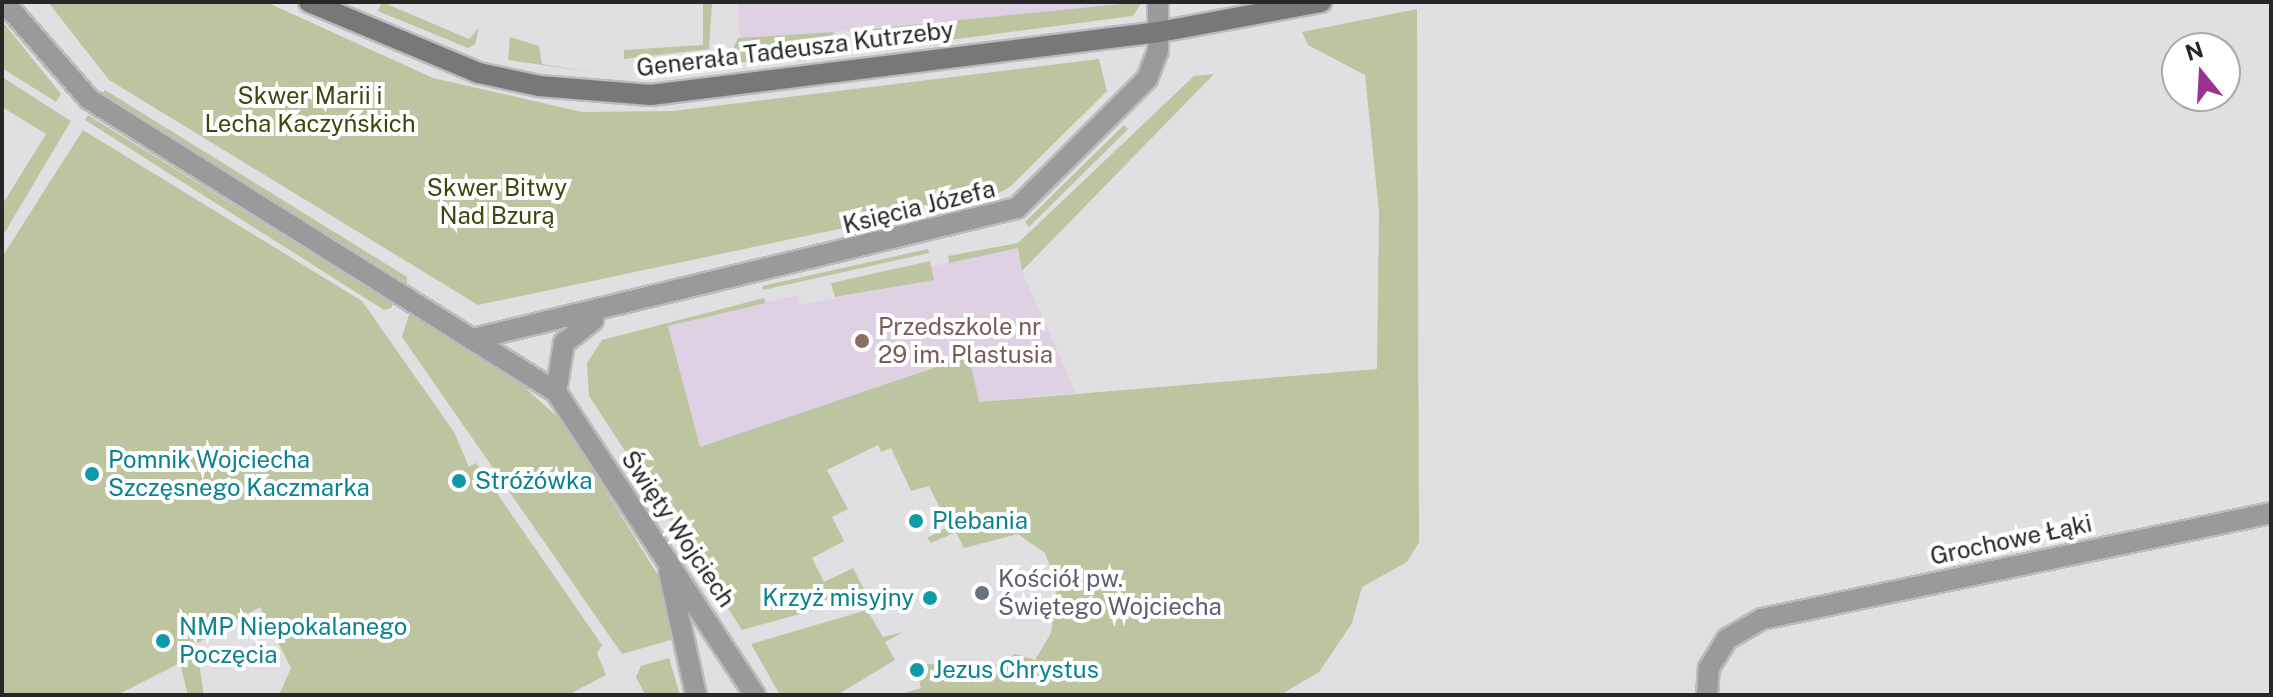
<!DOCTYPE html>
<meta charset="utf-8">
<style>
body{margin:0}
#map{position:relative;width:2273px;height:697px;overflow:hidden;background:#e0e0e2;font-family:"Public Sans",sans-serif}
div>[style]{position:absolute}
.education>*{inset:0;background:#dfd1e4}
.green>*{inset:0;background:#bcc59f}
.roads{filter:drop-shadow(2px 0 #bbbbbd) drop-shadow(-2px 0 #bbbbbd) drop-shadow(0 2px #bbbbbd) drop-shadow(0 -2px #bbbbbd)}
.street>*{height:20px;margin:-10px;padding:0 10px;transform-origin:10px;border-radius:10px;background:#9b999a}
.secondary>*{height:20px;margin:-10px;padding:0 10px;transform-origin:10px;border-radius:10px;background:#797778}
.dots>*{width:22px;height:22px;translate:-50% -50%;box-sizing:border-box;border:4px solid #fff;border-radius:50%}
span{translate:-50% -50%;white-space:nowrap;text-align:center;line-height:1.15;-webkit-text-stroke:8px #fff;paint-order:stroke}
.street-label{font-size:24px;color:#272728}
.park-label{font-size:24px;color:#3d460e}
.education-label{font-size:24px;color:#785e54}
.left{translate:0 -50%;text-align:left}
.culture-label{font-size:24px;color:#0d838f}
.right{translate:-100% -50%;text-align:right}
.worship-label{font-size:24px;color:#5b616d}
.frame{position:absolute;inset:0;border:4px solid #272728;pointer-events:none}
.north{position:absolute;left:2161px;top:32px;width:80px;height:80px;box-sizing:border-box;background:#fff;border:2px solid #a9a9a9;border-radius:50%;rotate:342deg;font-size:22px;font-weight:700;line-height:32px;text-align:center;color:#272728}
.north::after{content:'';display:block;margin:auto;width:28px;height:36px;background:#9a3193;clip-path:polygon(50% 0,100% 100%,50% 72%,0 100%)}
</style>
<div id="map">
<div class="education">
<i style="clip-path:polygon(737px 2px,1120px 2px,1120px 5px,740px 41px)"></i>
<i style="clip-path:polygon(1018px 243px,1022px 271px,1076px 393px,978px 402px,968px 356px,700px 447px,668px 326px,798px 295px,800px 305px,934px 279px,931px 267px)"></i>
</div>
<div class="green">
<i style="clip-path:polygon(48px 2px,266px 2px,433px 78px,582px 112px,673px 111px,1099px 59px,1107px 91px,1010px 187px,991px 197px,478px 305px,109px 80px)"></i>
<i style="clip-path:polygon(382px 2px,469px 39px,479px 28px,475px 44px,468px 48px,378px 11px)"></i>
<i style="clip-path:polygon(1142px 2px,1133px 16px,874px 50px,860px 30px)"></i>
<i style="clip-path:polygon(712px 3px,709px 49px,624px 59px,624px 50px,703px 45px,703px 4px)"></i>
<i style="clip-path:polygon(1417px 9px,1419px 542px,1407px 562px,1362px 587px,1352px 623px,1319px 672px,1280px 695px,897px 695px,921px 688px,917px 670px,928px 664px,993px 666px,1015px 654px,1035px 660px,1051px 633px,1057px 585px,1045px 553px,1018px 534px,964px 548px,956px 532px,931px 543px,927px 538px,949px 526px,929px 486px,911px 491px,891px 448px,881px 452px,878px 445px,827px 470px,848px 509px,832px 517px,844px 541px,812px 558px,824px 582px,853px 568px,867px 595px,742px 630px,589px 396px,587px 363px,602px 340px,764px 298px,766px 303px,668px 326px,700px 447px,969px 356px,979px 402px,1377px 369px,1379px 211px,1365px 75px,1308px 45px,1302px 32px)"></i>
<i style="clip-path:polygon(2px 21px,61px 94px,56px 102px,2px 68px)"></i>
<i style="clip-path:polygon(835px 32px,817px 55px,726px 64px,738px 38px)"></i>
<i style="clip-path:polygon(510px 37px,539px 46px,542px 64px,598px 73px,508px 60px)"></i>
<i style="clip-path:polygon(1214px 74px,1022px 271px,1018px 248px,949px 263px,948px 256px,1018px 243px,1194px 76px)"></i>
<i style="clip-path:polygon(2px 77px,71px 121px,2px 237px,2px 205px,46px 134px,2px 107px)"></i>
<i style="clip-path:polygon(105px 90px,407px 277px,407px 283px,102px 94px)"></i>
<i style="clip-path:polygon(88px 115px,393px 304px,391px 308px,384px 310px,85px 120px)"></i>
<i style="clip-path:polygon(1124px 125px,1128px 129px,1029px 227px,1025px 222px)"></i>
<i style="clip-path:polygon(83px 130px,362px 301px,454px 432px,469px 467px,476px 463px,602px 645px,597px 653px,606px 675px,568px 695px,279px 695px,291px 668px,260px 607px,196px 644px,204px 695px,188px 695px,180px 663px,117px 695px,2px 695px,2px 257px)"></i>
<i style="clip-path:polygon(928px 249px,929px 253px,763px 290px,762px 286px)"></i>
<i style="clip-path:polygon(930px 261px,934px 280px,835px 297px,831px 283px)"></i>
<i style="clip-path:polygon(409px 314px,521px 384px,563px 422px,661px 580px,671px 640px,622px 654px,402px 337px)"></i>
<i style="clip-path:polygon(867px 610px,883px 637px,903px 632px,885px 642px,895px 660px,837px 695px,780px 695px,751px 644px)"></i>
<i style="clip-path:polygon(669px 658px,680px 695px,645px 695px,636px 677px,641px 666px)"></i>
</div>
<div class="roads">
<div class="street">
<i style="left:4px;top:2px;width:129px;rotate:48.8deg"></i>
<i style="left:89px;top:99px;width:551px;rotate:32.1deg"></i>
<i style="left:556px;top:392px;width:363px;rotate:56.7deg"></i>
<i style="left:473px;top:339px;width:560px;rotate:-13.54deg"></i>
<i style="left:1017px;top:208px;width:183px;rotate:-44.8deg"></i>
<i style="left:1147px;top:79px;width:30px;rotate:-69deg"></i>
<i style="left:1158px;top:51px;width:49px;rotate:-90deg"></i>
<i style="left:556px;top:392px;width:50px;rotate:-80.7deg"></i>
<i style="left:564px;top:343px;width:37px;rotate:-38deg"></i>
<i style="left:669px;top:572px;width:126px;rotate:77.6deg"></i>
<i style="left:1707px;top:695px;width:27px;rotate:-86deg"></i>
<i style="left:1709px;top:668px;width:34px;rotate:-58deg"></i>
<i style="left:1727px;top:639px;width:40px;rotate:-29.7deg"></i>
<i style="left:1762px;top:619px;width:520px;rotate:-11.76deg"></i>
</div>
<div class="secondary">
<i style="left:309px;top:2px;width:184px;rotate:22.7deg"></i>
<i style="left:479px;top:73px;width:61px;rotate:12.2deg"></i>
<i style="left:539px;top:86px;width:112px;rotate:4.6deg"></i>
<i style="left:651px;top:95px;width:512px;rotate:-7.07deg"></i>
<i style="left:1159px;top:32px;width:165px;rotate:-10.5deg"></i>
</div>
</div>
<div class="dots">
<i style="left:862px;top:341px;background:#8d6e63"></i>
<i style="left:92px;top:474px;background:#0f9aa8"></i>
<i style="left:459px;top:481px;background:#0f9aa8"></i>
<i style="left:916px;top:521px;background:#0f9aa8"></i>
<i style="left:982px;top:593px;background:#6b7280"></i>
<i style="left:930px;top:598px;background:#0f9aa8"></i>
<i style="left:163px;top:641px;background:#0f9aa8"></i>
<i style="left:917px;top:670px;background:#0f9aa8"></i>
</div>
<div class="street-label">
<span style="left:795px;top:49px;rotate:-7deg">Generała Tadeusza Kutrzeby</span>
<span style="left:919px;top:207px;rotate:-14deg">Księcia Józefa</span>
<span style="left:678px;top:529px;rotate:56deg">Święty Wojciech</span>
<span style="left:2011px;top:540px;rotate:-12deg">Grochowe Łąki</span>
</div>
<div class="park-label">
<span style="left:310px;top:110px">Skwer Marii i<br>Lecha Kaczyńskich</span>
<span style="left:497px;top:202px">Skwer Bitwy<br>Nad Bzurą</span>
</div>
<div class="education-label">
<span class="left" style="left:878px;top:341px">Przedszkole nr<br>29 im. Plastusia</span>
</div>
<div class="culture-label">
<span class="left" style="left:108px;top:474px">Pomnik Wojciecha<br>Szczęsnego Kaczmarka</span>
<span class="left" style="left:475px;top:481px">Stróżówka</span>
<span class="left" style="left:932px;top:521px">Plebania</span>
<span class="right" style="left:914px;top:598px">Krzyż misyjny</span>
<span class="left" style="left:179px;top:641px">NMP Niepokalanego<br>Poczęcia</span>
<span class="left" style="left:933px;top:670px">Jezus Chrystus</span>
</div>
<div class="worship-label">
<span class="left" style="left:998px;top:593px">Kościół pw.<br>Świętego Wojciecha</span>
</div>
<div class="frame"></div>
<div class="north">N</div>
</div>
